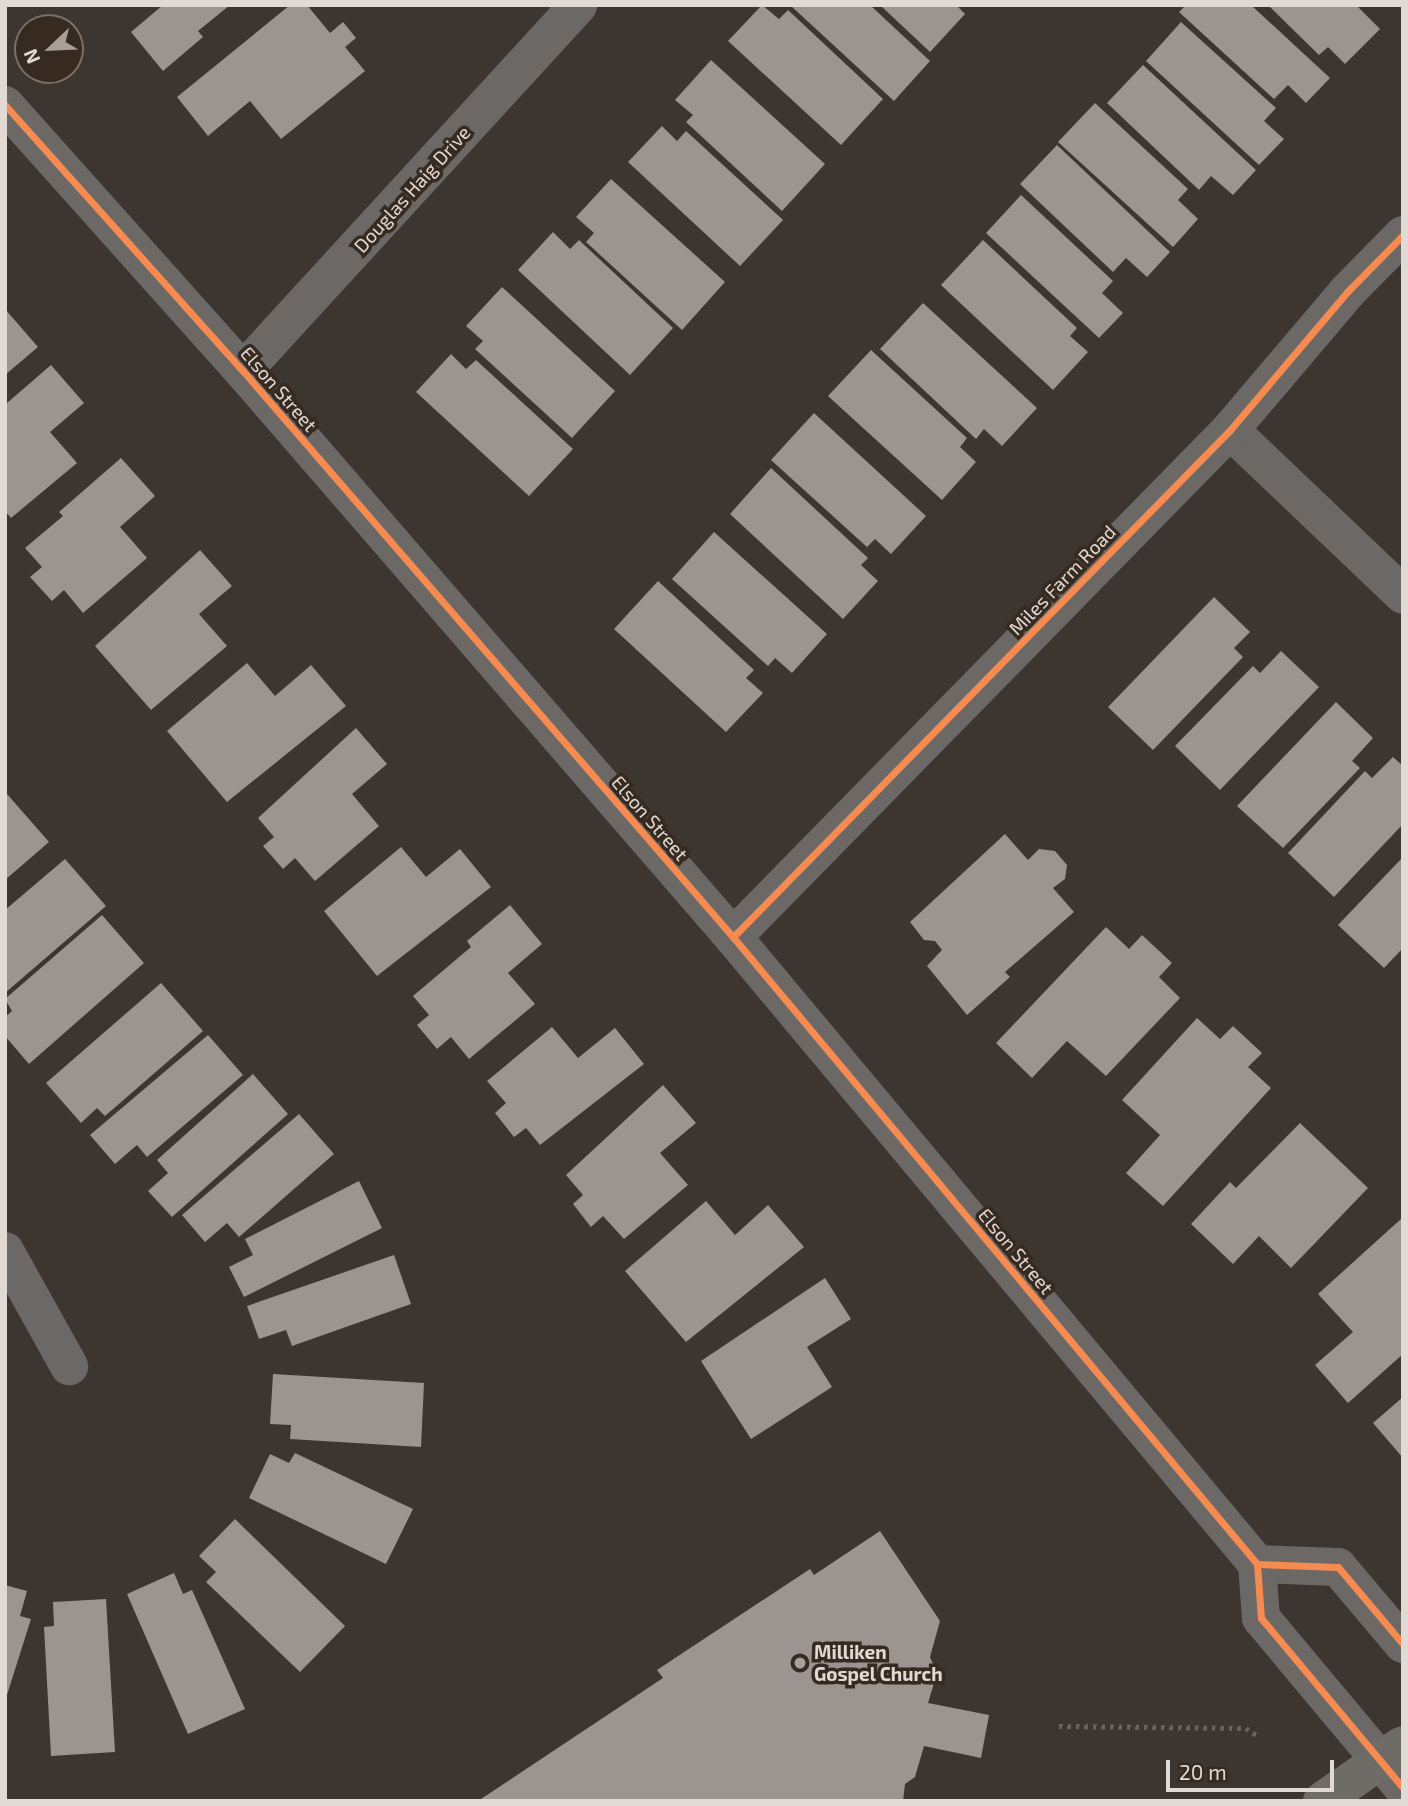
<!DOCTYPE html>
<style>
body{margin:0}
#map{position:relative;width:1408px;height:1806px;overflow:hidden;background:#3c3530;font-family:"Exo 2",sans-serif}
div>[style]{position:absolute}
.building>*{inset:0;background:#9b9490}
.path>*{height:4.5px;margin-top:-2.25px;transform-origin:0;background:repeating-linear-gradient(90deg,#666461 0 3.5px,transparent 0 8.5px)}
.minor>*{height:38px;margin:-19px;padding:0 19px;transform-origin:19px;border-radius:19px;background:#6b6866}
.major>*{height:38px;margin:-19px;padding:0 19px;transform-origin:19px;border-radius:19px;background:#6f6b67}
.cycleway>*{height:7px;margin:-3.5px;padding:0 3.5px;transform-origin:3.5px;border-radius:3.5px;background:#f68b52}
.dots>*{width:19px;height:19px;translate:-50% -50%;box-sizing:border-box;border:4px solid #362a21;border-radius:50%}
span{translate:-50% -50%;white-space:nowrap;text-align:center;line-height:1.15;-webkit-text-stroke:7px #362a21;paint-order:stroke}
.street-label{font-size:19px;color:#e1d9d3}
.poi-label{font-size:19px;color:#e1d9d3;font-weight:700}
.left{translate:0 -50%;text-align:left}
.frame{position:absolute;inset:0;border:7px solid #e1d9d3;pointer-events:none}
.north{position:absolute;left:14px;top:14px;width:70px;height:70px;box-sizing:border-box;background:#362a21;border:2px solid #7a7068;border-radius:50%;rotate:247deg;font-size:19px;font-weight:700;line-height:28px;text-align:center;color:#e1d9d3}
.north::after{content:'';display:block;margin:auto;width:24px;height:32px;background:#a7a09a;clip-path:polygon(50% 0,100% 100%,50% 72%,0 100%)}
.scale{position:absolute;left:1166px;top:1760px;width:168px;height:32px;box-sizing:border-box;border:4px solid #e1d9d3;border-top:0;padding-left:9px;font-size:21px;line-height:24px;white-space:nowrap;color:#e1d9d3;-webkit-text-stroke:5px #362a21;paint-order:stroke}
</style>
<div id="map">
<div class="building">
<i style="clip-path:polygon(163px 5px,230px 5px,198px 31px,203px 37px,163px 71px,131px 32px)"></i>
<i style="clip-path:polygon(290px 5px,307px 5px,330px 33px,343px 22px,356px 38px,345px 47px,365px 71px,281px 139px,250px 101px,208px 136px,177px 97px)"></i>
<i style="clip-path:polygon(762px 5px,779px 19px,788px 10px,883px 99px,841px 145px,728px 41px)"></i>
<i style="clip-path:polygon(790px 5px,870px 5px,930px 61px,894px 101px)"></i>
<i style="clip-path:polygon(880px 5px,956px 5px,965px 14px,930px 52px)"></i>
<i style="clip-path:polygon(1186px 5px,1251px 5px,1330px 78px,1306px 103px,1288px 85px,1274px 99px,1179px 12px)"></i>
<i style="clip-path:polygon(1268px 5px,1356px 5px,1380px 29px,1345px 64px,1328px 47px,1319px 55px)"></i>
<i style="clip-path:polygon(1181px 22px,1276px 108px,1264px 121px,1284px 139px,1259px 165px,1146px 61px)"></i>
<i style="clip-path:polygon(711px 60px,825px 164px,782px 211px,686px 122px,693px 115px,675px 100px)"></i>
<i style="clip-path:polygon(1143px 65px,1256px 170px,1233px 195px,1211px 176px,1199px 190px,1107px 103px)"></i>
<i style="clip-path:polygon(1095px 103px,1188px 189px,1178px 200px,1198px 219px,1173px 247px,1058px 142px)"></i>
<i style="clip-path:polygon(662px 126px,677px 141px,686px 131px,783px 220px,740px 266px,628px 162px)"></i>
<i style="clip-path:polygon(1057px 145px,1170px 252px,1147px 277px,1126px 258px,1113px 272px,1020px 184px)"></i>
<i style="clip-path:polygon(611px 179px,725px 282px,682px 330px,586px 242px,594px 233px,576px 217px)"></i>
<i style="clip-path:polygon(1021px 195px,1113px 281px,1102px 293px,1123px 313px,1099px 338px,986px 233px)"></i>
<i style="clip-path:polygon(553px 232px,570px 249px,579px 240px,673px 328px,630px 375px,518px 270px)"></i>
<i style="clip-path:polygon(983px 240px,1077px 328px,1070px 336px,1088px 352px,1053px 390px,941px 285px)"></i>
<i style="clip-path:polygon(502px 287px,615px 391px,572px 438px,475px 349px,483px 341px,466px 326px)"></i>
<i style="clip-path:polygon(923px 303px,1037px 408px,1002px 446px,984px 429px,976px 439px,880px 349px)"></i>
<i style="clip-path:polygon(5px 309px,38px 347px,5px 375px)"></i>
<i style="clip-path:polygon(871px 350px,967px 438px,960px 447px,976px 462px,942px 500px,828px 396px)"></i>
<i style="clip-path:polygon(451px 354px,466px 369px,476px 360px,573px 449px,529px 496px,416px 392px)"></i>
<i style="clip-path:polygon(51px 365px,84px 403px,50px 432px,77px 463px,11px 518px,5px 511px,7px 403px)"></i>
<i style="clip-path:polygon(814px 413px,926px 516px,891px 554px,875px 539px,867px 547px,771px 460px)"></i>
<i style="clip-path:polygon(121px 458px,155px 496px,120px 527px,147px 558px,83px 613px,64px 590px,52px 601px,30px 577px,42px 567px,25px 548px,63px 516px,59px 512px)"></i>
<i style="clip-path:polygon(771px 468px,868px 558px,861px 565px,878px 581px,843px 619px,730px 514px)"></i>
<i style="clip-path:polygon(714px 532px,827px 634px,792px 673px,775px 658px,768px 666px,672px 579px)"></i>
<i style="clip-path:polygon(200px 550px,232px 586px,199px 614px,227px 646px,151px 710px,95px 646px)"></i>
<i style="clip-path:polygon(658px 581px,754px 670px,746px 678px,763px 693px,726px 732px,614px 629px)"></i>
<i style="clip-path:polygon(1214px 597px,1250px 632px,1234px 648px,1243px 657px,1153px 750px,1108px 707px)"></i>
<i style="clip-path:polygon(1281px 651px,1319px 687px,1220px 790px,1175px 746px,1253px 666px,1260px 673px)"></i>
<i style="clip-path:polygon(247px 663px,275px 696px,311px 665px,346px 706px,227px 802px,167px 731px)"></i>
<i style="clip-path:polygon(1336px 702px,1373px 738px,1352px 761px,1360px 768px,1283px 848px,1237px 806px)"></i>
<i style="clip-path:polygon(356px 728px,387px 764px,352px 794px,379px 826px,315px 881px,295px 858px,283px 869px,263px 846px,274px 837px,258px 818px)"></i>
<i style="clip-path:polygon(1393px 757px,1403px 766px,1403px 824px,1334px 897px,1288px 853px,1365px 771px,1372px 778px)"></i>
<i style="clip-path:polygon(7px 794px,49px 842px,5px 880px,5px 795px)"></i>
<i style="clip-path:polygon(1005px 834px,1028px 860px,1039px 849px,1055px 851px,1067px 865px,1065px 879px,1053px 888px,1074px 912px,1005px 972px,1010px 977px,967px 1015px,927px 966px,942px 950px,935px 941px,924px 940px,910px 922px)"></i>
<i style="clip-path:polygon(401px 847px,426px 877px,460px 849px,491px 887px,377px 976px,324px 911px)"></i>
<i style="clip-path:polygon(1403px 857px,1403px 948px,1384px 968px,1338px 925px)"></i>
<i style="clip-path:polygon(65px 859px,106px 906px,5px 993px,5px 910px)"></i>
<i style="clip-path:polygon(510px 905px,542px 944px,508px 973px,535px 1004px,469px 1059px,451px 1037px,437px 1049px,417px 1025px,429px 1015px,413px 996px,471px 947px,467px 941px)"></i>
<i style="clip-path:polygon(102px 915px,144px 963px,29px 1064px,5px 1036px,5px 1017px,12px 1011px,5px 999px)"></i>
<i style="clip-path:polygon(1106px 927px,1129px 949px,1142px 935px,1172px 963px,1159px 977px,1180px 998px,1106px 1076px,1067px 1041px,1032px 1078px,996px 1043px)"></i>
<i style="clip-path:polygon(161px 983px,203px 1031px,105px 1116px,97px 1108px,81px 1123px,46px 1083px)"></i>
<i style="clip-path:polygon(1197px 1018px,1220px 1039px,1233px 1026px,1262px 1053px,1248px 1067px,1271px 1088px,1163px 1206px,1126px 1173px,1160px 1135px,1122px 1100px)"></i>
<i style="clip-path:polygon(552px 1027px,578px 1058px,615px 1028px,644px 1064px,540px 1145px,526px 1128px,514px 1137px,495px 1113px,506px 1103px,487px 1081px)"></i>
<i style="clip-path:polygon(208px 1035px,243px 1075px,147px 1157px,137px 1145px,115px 1164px,90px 1135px)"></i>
<i style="clip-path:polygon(253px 1074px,288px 1114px,172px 1217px,148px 1191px,168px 1173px,157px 1160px)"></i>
<i style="clip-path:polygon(663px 1085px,696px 1123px,660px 1153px,688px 1185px,624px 1239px,603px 1216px,591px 1227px,573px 1204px,583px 1195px,566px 1175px)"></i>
<i style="clip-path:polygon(299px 1114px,334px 1154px,239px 1237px,227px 1223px,205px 1242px,182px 1215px)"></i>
<i style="clip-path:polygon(1300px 1123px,1368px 1188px,1291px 1268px,1259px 1236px,1233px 1264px,1191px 1224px,1230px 1182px,1236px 1188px)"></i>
<i style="clip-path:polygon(359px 1181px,382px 1228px,244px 1297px,229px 1267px,253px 1255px,245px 1239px)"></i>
<i style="clip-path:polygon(706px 1201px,735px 1235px,768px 1205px,804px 1247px,686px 1342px,625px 1271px)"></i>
<i style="clip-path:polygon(1401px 1219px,1403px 1354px,1348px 1403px,1315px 1365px,1353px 1332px,1318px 1294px)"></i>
<i style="clip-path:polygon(394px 1255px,411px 1304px,292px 1346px,286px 1330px,259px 1339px,247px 1306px)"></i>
<i style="clip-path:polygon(825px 1278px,851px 1319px,807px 1347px,832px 1387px,751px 1439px,701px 1361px)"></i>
<i style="clip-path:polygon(273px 1374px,424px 1383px,421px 1447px,290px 1439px,291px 1425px,270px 1424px)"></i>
<i style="clip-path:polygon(1403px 1397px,1403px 1458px,1373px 1423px)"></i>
<i style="clip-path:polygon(295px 1453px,413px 1509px,386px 1564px,249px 1498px,270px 1454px,289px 1463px)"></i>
<i style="clip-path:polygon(235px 1519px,345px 1626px,300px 1672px,206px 1582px,216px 1572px,199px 1556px)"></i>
<i style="clip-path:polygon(880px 1531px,940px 1621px,930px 1657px,937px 1673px,928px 1703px,989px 1715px,981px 1758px,924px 1746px,915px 1777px,905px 1784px,903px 1801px,478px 1801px,663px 1678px,657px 1670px,810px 1569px,814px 1575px)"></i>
<i style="clip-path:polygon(174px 1573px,183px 1594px,192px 1590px,245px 1709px,188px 1734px,127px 1594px)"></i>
<i style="clip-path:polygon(5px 1585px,27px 1591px,20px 1616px,31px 1619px,6px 1698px)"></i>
<i style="clip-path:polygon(106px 1599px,115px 1752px,51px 1756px,44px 1627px,54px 1626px,53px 1602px)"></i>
</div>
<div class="path">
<i style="left:1059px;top:1726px;width:187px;rotate:0.6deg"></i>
<i style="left:1246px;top:1728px;width:14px;rotate:34deg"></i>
</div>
<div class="minor">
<i style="left:5px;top:105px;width:357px;rotate:48.2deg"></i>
<i style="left:243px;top:371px;width:749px;rotate:49.12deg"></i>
<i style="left:733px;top:937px;width:817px;rotate:50.11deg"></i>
<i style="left:1257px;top:1564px;width:54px;rotate:85.8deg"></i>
<i style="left:1261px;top:1618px;width:222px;rotate:50.1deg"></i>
<i style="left:243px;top:371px;width:496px;rotate:-47.5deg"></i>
<i style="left:1230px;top:430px;width:239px;rotate:43.6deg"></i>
<i style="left:733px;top:937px;width:710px;rotate:-45.57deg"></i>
<i style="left:1230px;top:430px;width:181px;rotate:-49.7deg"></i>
<i style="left:1347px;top:292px;width:80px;rotate:-45.5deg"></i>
<i style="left:5px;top:1251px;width:132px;rotate:60.9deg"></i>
<i style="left:1257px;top:1564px;width:81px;rotate:2.1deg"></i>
<i style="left:1338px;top:1567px;width:101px;rotate:49.8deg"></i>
</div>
<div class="major">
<i style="left:1322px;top:1801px;width:98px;rotate:-34.7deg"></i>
</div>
<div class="cycleway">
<i style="left:5px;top:105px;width:357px;rotate:48.2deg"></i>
<i style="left:243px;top:371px;width:749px;rotate:49.12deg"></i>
<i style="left:733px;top:937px;width:817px;rotate:50.11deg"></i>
<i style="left:1257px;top:1564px;width:54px;rotate:85.8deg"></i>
<i style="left:1261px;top:1618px;width:222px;rotate:50.1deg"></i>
<i style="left:733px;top:937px;width:710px;rotate:-45.57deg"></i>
<i style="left:1230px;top:430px;width:181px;rotate:-49.7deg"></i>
<i style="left:1347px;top:292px;width:80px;rotate:-45.5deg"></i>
<i style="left:1257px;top:1564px;width:81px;rotate:2.1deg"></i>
<i style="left:1338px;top:1567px;width:101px;rotate:49.8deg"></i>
</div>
<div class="dots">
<i style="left:800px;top:1663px;background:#a7a09a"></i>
</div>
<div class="street-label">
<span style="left:412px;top:189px;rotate:-48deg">Douglas Haig Drive</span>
<span style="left:279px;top:389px;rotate:49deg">Elson Street</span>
<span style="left:1062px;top:580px;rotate:-46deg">Miles Farm Road</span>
<span style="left:650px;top:818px;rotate:49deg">Elson Street</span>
<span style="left:1016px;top:1251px;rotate:50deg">Elson Street</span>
</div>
<div class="poi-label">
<span class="left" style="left:814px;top:1663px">Milliken<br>Gospel Church</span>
</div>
<div class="frame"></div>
<div class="north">N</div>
<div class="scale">20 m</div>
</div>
